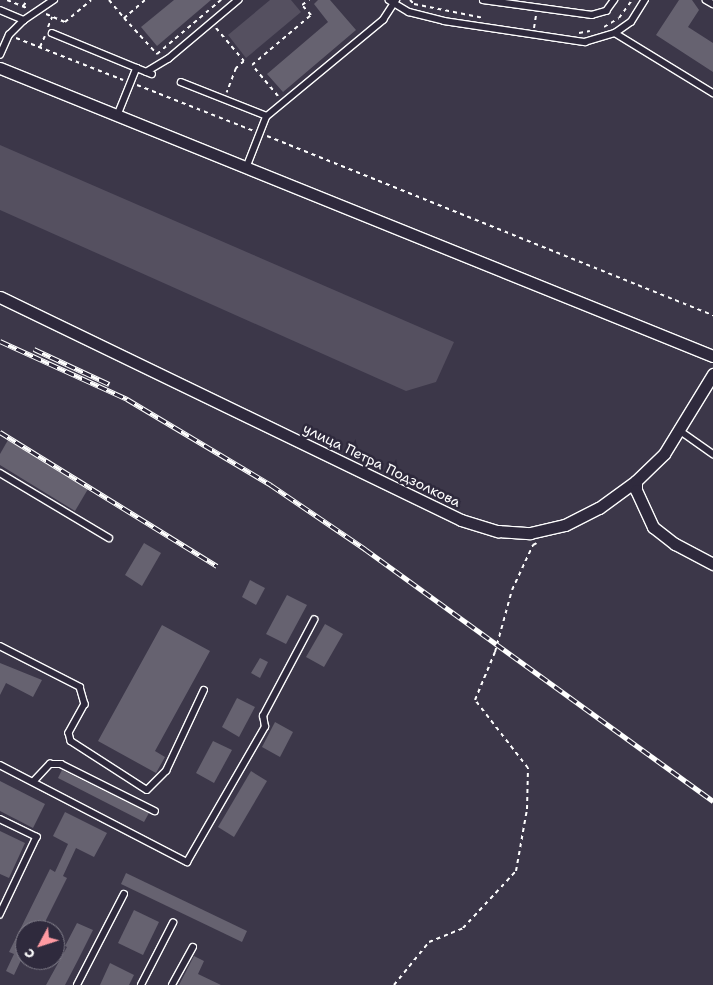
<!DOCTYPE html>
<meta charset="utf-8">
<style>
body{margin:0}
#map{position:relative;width:713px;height:985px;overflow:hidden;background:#3c3749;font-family:"Shantell Sans",sans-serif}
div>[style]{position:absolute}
.green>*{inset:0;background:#555060}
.building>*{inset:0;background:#666270}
.path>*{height:2px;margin-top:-1px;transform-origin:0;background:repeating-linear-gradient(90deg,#fff 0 4px,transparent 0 8px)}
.roads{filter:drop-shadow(1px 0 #fff) drop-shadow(-1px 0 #fff) drop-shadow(0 1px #fff) drop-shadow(0 -1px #fff)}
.lane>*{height:5.5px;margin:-2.75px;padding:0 2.75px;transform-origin:2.75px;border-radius:2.75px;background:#2f2a3d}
.street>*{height:11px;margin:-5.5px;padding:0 5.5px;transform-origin:5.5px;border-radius:5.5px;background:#2f2a3d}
.rail>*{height:5px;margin-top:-2.5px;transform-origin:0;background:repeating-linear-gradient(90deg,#2f2a3d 0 9px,#fff 0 18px);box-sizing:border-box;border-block:1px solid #fff}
span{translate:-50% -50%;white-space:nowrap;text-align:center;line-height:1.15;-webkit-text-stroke:5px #2f2a3d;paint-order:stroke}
.street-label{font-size:14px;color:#fff}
.north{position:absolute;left:15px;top:920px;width:50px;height:50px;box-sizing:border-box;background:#2f2a3d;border:1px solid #827f8b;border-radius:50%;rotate:230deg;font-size:14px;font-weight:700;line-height:20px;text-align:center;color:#fff}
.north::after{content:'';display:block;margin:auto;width:18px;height:22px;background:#ff9aa2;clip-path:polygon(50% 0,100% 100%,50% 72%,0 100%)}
</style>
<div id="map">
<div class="green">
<i style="clip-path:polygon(270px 0,291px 0,301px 12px,246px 58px,228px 35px)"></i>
<i style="clip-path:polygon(0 145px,454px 342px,436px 382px,406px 391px,0 210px)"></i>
</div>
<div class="building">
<i style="clip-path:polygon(174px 0,211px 0,157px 46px,141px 27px)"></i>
<i style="clip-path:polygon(318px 0,330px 0,356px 30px,283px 92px,267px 74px,328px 22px,314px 4px)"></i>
<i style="clip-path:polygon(679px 0,692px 0,699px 10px,688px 27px,713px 43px,713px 72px,656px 35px)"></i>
<i style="clip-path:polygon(8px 440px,88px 489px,75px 511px,0 465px,0 454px)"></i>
<i style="clip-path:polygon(144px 543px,161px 553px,142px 586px,125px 575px)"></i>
<i style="clip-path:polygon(250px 580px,265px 588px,256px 605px,242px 597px)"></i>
<i style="clip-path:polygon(287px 595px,307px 605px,286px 644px,266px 634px)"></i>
<i style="clip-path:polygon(325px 624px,343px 634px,324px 667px,306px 657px)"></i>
<i style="clip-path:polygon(162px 625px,210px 651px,155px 751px,165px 757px,156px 773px,98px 741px)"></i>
<i style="clip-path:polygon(260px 658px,268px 662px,260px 678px,251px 673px)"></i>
<i style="clip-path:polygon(0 663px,42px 680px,33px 697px,6px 683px,0 695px)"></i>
<i style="clip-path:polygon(237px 698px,255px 707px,239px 737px,222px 727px)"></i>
<i style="clip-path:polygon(275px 722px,293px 732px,280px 757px,262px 747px)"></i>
<i style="clip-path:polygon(213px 741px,232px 750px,214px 783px,196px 773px)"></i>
<i style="clip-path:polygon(62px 770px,149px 813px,144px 822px,58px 778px)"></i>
<i style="clip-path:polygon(251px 771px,267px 781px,234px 837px,218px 827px)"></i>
<i style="clip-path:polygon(0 781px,45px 804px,33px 828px,0 811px)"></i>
<i style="clip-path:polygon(65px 812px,107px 833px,94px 857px,76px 848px,63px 876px,67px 878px,41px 930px,25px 930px,25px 960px,22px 958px,14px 975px,6px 971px,14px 954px,9px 952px,50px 869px,55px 872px,68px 844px,53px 836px)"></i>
<i style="clip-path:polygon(0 831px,25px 843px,9px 878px,0 874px)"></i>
<i style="clip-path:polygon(126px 873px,247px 931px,242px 942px,121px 884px)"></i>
<i style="clip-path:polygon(134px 910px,159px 922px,143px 955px,118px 943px)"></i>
<i style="clip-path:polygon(77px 923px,93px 930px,78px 960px,65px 985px,46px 985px,67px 947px,65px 946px)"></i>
<i style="clip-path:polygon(194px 956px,204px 961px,198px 974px,221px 985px,179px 985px)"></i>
<i style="clip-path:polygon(110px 963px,134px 975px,129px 985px,100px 985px)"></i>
</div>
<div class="path">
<i style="left:7px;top:0;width:22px;rotate:22deg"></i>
<i style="left:109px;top:0;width:23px;rotate:50deg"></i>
<i style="left:145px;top:0;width:28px;rotate:139deg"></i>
<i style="left:124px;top:18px;width:49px;rotate:47.5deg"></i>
<i style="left:157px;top:54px;width:84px;rotate:-40.2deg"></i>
<i style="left:410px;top:0;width:6px;rotate:45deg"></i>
<i style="left:414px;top:4px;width:71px;rotate:11.3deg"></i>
<i style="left:23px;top:6px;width:8px;rotate:-50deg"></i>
<i style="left:46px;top:14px;width:21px;rotate:23deg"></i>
<i style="left:65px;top:22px;width:34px;rotate:-40deg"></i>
<i style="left:48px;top:27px;width:11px;rotate:-68deg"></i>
<i style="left:604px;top:27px;width:17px;rotate:-31deg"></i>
<i style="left:619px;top:18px;width:22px;rotate:-54deg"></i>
<i style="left:216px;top:28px;width:43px;rotate:49.7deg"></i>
<i style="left:244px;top:61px;width:11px;rotate:139deg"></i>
<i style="left:236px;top:68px;width:26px;rotate:111deg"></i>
<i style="left:534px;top:28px;width:13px;rotate:-81deg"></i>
<i style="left:579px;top:33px;width:11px;rotate:-10deg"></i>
<i style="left:16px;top:38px;width:115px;rotate:21.4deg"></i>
<i style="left:40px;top:47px;width:12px;rotate:-66deg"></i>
<i style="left:137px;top:85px;width:126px;rotate:21.5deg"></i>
<i style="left:278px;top:96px;width:40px;rotate:-130deg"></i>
<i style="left:252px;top:65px;width:77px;rotate:-40.3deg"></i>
<i style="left:311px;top:15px;width:13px;rotate:-132deg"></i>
<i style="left:302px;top:5px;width:9px;rotate:-36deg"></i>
<i style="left:267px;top:136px;width:481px;rotate:21.9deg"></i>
<i style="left:394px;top:985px;width:55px;rotate:-50.9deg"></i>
<i style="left:429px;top:942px;width:37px;rotate:-22deg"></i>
<i style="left:463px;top:928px;width:78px;rotate:-47.1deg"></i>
<i style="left:516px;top:871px;width:63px;rotate:-79.9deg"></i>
<i style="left:527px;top:809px;width:41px;rotate:-88.6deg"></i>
<i style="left:528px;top:768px;width:86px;rotate:-127.9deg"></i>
<i style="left:475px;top:700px;width:52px;rotate:-67.4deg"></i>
<i style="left:495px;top:652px;width:64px;rotate:-74.7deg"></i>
<i style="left:512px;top:590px;width:50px;rotate:-65deg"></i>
<i style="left:533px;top:545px;width:4px;rotate:-27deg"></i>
</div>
<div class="roads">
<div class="lane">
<i style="left:389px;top:0;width:23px;rotate:31deg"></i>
<i style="left:409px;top:12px;width:36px;rotate:14deg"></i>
<i style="left:444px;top:21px;width:143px;rotate:8.5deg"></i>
<i style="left:585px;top:42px;width:31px;rotate:-17deg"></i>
<i style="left:615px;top:33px;width:19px;rotate:-35deg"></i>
<i style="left:631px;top:22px;width:26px;rotate:-58deg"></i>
<i style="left:483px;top:0;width:110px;rotate:7.8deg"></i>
<i style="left:592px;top:15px;width:15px;rotate:-16deg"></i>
<i style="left:606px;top:11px;width:14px;rotate:-54deg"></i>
<i style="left:706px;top:0;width:8px;rotate:30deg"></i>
<i style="left:0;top:10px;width:26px;rotate:23deg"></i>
<i style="left:52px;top:33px;width:92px;rotate:22.4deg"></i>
<i style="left:137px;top:68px;width:51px;rotate:112deg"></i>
<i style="left:615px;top:33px;width:115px;rotate:31.5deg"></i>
<i style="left:0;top:55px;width:22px;rotate:-66deg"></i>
<i style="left:9px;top:35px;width:21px;rotate:-45deg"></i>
<i style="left:24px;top:20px;width:36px;rotate:-34deg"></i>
<i style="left:137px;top:68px;width:16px;rotate:22deg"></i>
<i style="left:146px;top:72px;width:26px;rotate:-31deg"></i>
<i style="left:168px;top:59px;width:92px;rotate:-40.1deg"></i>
<i style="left:181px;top:82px;width:92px;rotate:21.6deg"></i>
<i style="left:267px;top:116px;width:55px;rotate:111.4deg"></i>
<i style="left:267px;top:116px;width:151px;rotate:-39.6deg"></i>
<i style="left:383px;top:20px;width:24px;rotate:-57deg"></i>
<i style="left:679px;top:430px;width:42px;rotate:35.2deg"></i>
<i style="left:0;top:473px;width:127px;rotate:30.8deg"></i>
<i style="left:0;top:646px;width:90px;rotate:27.1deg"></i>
<i style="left:80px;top:687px;width:18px;rotate:74deg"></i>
<i style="left:85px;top:704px;width:33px;rotate:119deg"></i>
<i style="left:69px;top:733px;width:8px;rotate:76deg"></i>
<i style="left:71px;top:741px;width:90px;rotate:32.8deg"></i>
<i style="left:147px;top:790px;width:27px;rotate:-45deg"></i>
<i style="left:166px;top:771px;width:89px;rotate:-64.9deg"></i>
<i style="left:0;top:765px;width:211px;rotate:27.4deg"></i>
<i style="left:187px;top:862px;width:156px;rotate:-60deg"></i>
<i style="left:265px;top:727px;width:11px;rotate:-100deg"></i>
<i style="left:263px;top:716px;width:109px;rotate:-62deg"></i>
<i style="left:33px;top:782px;width:25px;rotate:-47deg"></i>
<i style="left:50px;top:764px;width:11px"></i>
<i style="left:61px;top:764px;width:105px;rotate:26.6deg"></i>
<i style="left:0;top:819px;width:41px;rotate:25.9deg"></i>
<i style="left:37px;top:837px;width:86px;rotate:115.4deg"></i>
<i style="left:77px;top:985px;width:102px;rotate:-62.7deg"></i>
<i style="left:141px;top:985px;width:70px;rotate:-62.7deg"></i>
<i style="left:172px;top:985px;width:43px;rotate:-61.1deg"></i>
</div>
<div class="street">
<i style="left:0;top:68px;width:769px;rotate:22deg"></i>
<i style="left:0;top:297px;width:512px;rotate:25.81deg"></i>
<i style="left:461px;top:520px;width:39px;rotate:17deg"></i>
<i style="left:498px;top:531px;width:32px;rotate:4deg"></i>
<i style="left:530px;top:533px;width:36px;rotate:-13deg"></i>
<i style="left:565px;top:525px;width:38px;rotate:-27deg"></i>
<i style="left:599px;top:508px;width:46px;rotate:-36.1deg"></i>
<i style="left:636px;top:481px;width:39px;rotate:-44deg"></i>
<i style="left:664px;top:454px;width:94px;rotate:-58.5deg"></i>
<i style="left:636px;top:481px;width:9px;rotate:90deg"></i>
<i style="left:636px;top:490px;width:41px;rotate:65.3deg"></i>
<i style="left:653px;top:527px;width:28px;rotate:38deg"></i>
<i style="left:675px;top:544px;width:43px;rotate:27.8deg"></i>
</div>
</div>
<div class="rail">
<i style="left:0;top:341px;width:140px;rotate:24.5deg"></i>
<i style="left:127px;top:399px;width:168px;rotate:30.8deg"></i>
<i style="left:271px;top:485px;width:114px;rotate:34.2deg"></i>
<i style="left:365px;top:549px;width:430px;rotate:35.9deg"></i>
<i style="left:34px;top:349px;width:83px;rotate:25deg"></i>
<i style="left:0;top:432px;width:255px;rotate:31.7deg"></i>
</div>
<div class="street-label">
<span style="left:382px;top:465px;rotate:26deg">улица Петра Подзолкова</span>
</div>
<div class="north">С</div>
</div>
